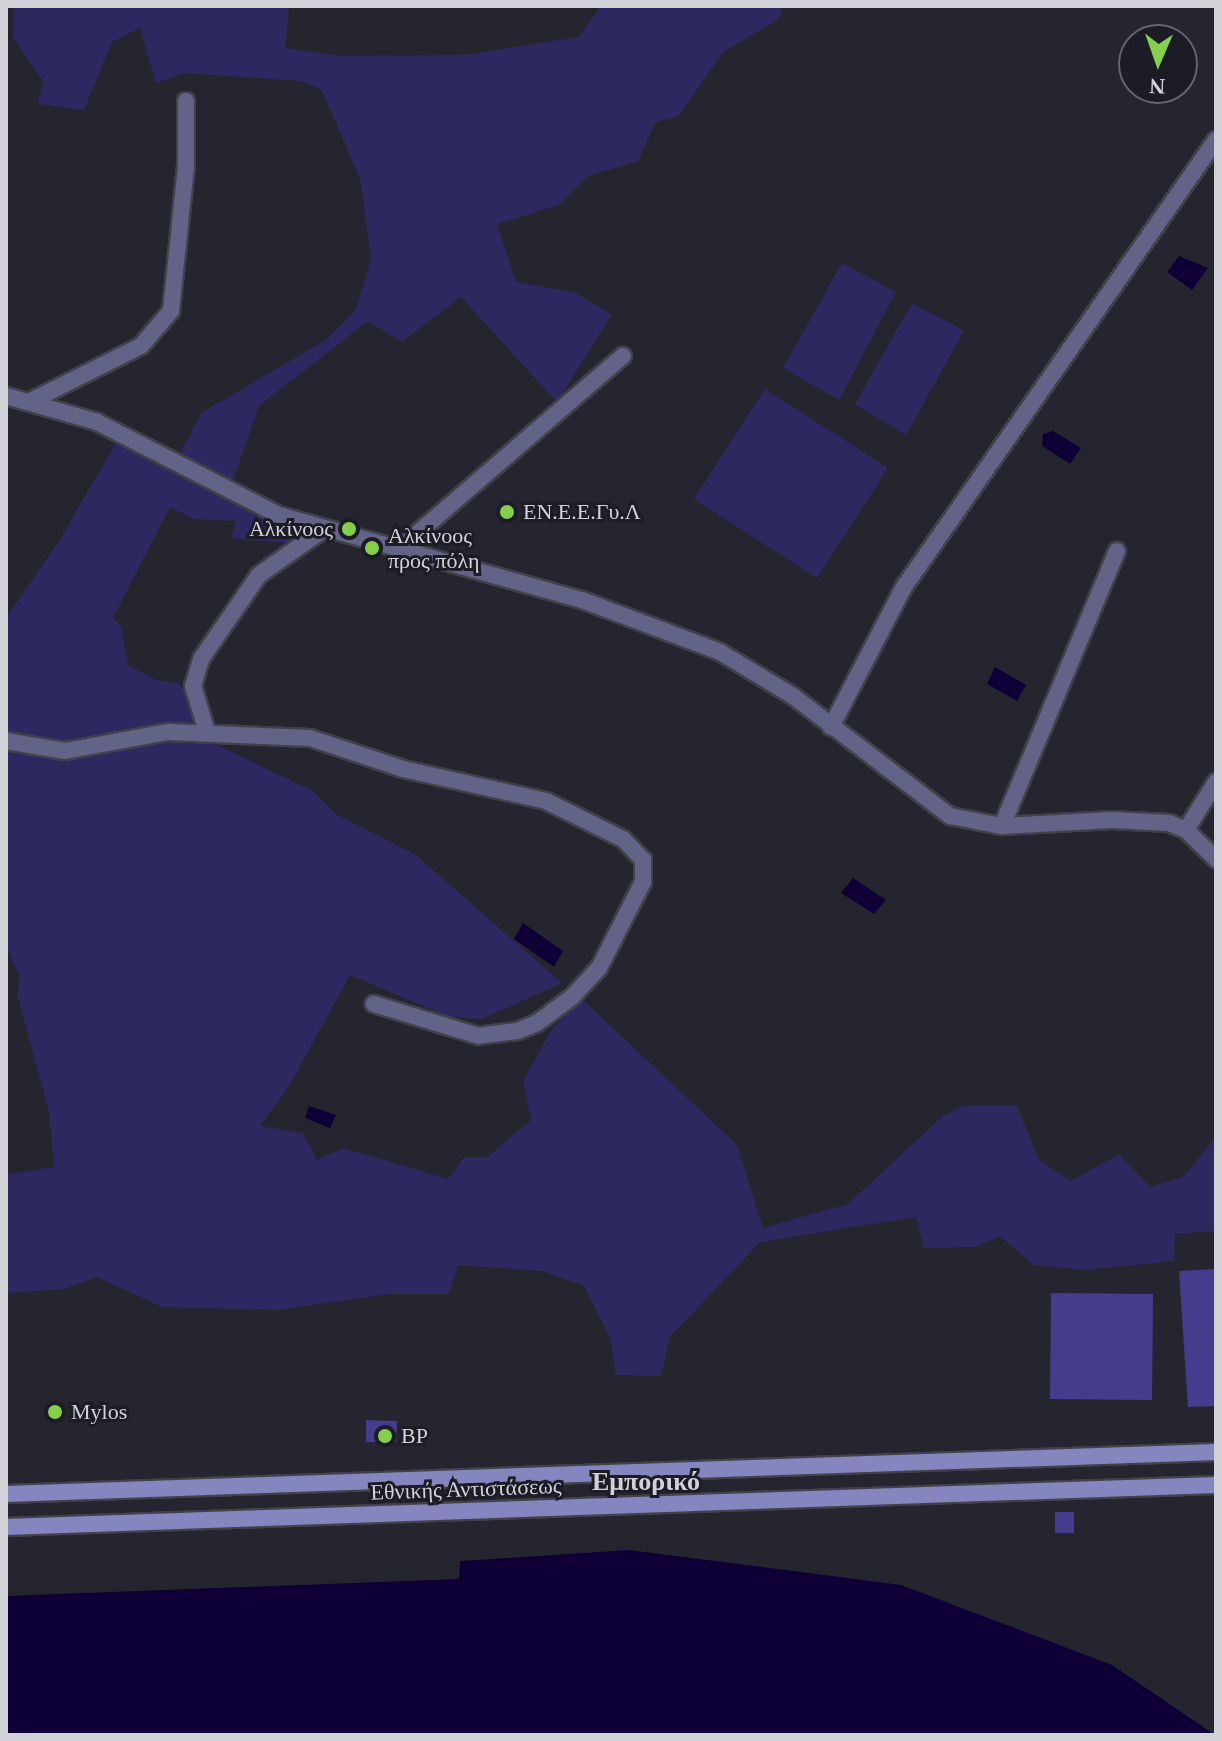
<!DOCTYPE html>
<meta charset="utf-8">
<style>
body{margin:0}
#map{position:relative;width:1222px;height:1741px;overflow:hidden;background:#252530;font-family:Georgia,serif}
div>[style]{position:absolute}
.green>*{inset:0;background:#2e2861}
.water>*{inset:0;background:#0e0037}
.building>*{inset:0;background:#443c8d}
.roads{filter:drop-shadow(2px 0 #41414b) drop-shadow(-2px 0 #41414b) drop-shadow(0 2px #41414b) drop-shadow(0 -2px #41414b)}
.minor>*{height:16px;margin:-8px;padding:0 8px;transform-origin:8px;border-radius:8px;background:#636388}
.tertiary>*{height:16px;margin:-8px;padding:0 8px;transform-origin:8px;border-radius:8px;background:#636388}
.secondary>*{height:16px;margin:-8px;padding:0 8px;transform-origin:8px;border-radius:8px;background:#8585c0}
.dots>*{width:22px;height:22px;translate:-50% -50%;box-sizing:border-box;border:4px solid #1c1c26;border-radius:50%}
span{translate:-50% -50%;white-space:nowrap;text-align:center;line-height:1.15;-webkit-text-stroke:6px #1c1c26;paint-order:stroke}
.poi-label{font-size:22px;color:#d1d1d8}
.left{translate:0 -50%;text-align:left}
.right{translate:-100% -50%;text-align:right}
.street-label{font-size:22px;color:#d1d1d8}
.quarter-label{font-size:26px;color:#d1d1d8;font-weight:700}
.frame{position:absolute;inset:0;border:8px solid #d1d1d8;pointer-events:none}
.north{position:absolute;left:1118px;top:24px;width:80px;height:80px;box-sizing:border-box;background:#1c1c26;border:2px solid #64646d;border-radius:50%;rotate:182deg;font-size:22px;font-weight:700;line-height:32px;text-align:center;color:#d1d1d8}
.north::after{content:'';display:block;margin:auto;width:28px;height:36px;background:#85cf4c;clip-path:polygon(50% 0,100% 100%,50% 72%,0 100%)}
</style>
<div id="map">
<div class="green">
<i style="clip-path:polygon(13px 6px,289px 6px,285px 48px,340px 56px,465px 55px,579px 37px,601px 6px,782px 6px,779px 19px,723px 52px,679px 116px,656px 122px,638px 161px,588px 176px,559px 205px,497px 224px,516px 282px,574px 292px,612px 315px,557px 402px,461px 297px,402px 342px,368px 321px,259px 406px,227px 497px,308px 533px,294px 544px,231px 538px,236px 521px,194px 519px,170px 507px,113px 618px,121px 626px,128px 665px,156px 680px,177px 683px,210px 714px,213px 743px,313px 791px,336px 814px,416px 855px,562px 983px,482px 1019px,449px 1017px,350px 975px,289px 1086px,260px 1126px,303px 1133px,317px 1160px,343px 1148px,448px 1179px,464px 1157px,487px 1157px,531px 1120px,523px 1081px,552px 1029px,582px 999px,737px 1145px,763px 1228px,848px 1204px,943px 1116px,962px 1106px,1017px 1106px,1039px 1160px,1071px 1181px,1119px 1154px,1150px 1187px,1183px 1177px,1216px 1137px,1216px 1231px,1175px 1234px,1174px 1261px,1085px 1270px,1034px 1265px,1000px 1236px,975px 1247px,924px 1248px,916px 1217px,760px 1242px,670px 1337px,661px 1376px,616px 1375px,610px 1338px,584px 1286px,543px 1271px,458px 1265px,449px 1294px,389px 1294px,277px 1310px,162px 1307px,97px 1277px,64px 1289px,6px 1293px,6px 1175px,54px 1167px,49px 1111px,18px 998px,19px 975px,6px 946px,6px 618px,59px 541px,117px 441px,172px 470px,201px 413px,326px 340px,356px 309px,371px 259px,360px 178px,321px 89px,300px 81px,186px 73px,156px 83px,140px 28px,112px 42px,84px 110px,38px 104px,43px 81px,13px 37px)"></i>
<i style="clip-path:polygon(842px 263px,896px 292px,839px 400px,783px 368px)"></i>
<i style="clip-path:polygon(912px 303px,964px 331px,906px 435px,855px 404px)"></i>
<i style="clip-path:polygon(765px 389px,888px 468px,817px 578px,694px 499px)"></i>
</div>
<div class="water">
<i style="clip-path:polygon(1179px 256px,1208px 268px,1192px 290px,1167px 272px)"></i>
<i style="clip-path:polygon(1053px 431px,1081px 448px,1070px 464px,1042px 446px,1043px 434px)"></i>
<i style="clip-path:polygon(995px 667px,1026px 685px,1017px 701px,987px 684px)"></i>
<i style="clip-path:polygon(853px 878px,886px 900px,874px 914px,841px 893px)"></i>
<i style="clip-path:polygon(523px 923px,563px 951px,554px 967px,514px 939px)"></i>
<i style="clip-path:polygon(309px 1106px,336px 1115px,330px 1128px,305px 1118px)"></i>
<i style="clip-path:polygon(629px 1550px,901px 1585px,1112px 1665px,1215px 1735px,6px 1735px,6px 1596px,459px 1579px,460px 1561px)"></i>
</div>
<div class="building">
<i style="clip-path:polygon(1216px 1269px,1216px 1406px,1188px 1407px,1179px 1271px)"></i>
<i style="clip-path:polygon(1051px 1293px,1153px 1294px,1152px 1400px,1050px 1399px)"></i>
<i style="clip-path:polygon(366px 1420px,397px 1421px,396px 1442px,366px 1442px)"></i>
<i style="clip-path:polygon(1055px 1512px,1074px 1512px,1074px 1533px,1055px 1533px)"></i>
</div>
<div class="roads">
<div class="minor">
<i style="left:31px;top:401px;width:123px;rotate:-26.6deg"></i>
<i style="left:141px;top:346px;width:46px;rotate:-49.4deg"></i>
<i style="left:171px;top:311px;width:145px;rotate:-84.1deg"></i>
<i style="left:186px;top:167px;width:66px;rotate:-90deg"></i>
<i style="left:398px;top:550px;width:297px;rotate:-40.8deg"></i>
<i style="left:831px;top:727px;width:158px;rotate:-62.5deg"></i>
<i style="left:904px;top:587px;width:545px;rotate:-55.09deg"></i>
<i style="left:207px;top:732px;width:48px;rotate:-106.9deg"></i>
<i style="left:193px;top:686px;width:28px;rotate:-73deg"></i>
<i style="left:201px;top:659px;width:102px;rotate:-55.4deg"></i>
<i style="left:259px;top:575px;width:80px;rotate:-35.3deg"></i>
<i style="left:6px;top:741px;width:60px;rotate:9.6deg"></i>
<i style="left:65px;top:751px;width:105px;rotate:-10.5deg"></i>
<i style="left:168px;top:732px;width:142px;rotate:2.4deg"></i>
<i style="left:310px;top:738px;width:98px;rotate:18.4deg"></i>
<i style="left:403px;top:769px;width:147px;rotate:12.6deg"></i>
<i style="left:546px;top:801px;width:86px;rotate:26.3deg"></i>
<i style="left:623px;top:839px;width:29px;rotate:46deg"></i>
<i style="left:643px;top:860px;width:22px;rotate:90deg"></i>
<i style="left:643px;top:882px;width:97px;rotate:117.1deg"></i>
<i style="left:599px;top:968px;width:40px;rotate:133deg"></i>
<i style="left:572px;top:997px;width:44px;rotate:143.4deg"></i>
<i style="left:537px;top:1023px;width:22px;rotate:158deg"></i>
<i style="left:517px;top:1031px;width:38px;rotate:173deg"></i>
<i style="left:479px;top:1036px;width:110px;rotate:-163.1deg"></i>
<i style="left:1002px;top:826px;width:298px;rotate:-67.3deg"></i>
<i style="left:1186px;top:830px;width:57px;rotate:-58deg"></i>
</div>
<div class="tertiary">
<i style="left:6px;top:396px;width:95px;rotate:15.9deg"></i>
<i style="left:97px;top:422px;width:204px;rotate:27.1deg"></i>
<i style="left:279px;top:515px;width:315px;rotate:15.7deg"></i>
<i style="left:582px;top:600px;width:147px;rotate:20.6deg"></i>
<i style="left:720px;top:652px;width:85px;rotate:31.1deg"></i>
<i style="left:793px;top:696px;width:198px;rotate:37.4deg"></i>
<i style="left:950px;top:816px;width:53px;rotate:10.9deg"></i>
<i style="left:1002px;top:826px;width:110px;rotate:-3.1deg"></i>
<i style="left:1112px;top:820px;width:57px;rotate:3deg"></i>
<i style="left:1169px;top:823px;width:18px;rotate:22deg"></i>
<i style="left:1186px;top:830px;width:42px;rotate:44deg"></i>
</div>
<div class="secondary">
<i style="left:6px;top:1494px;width:1211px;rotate:-1.99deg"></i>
<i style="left:6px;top:1527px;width:1211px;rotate:-1.99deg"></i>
</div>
</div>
<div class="dots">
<i style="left:507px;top:512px;background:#85cf4c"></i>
<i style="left:349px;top:529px;background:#85cf4c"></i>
<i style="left:372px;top:548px;background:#85cf4c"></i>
<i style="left:55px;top:1412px;background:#85cf4c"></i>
<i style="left:385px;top:1436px;background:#85cf4c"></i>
</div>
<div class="poi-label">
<span class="left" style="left:523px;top:512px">ΕΝ.Ε.Ε.Γυ.Λ</span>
<span class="right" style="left:333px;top:529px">Αλκίνοος</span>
<span class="left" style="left:388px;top:548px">Αλκίνοος<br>προς πόλη</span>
<span class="left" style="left:71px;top:1412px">Mylos</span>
<span class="left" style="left:401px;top:1436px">BP</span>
</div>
<div class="street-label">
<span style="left:466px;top:1489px;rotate:-2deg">Εθνικής Αντιστάσεως</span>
</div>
<div class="quarter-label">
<span style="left:646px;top:1482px">Εμπορικό</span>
</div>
<div class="frame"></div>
<div class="north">N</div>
</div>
